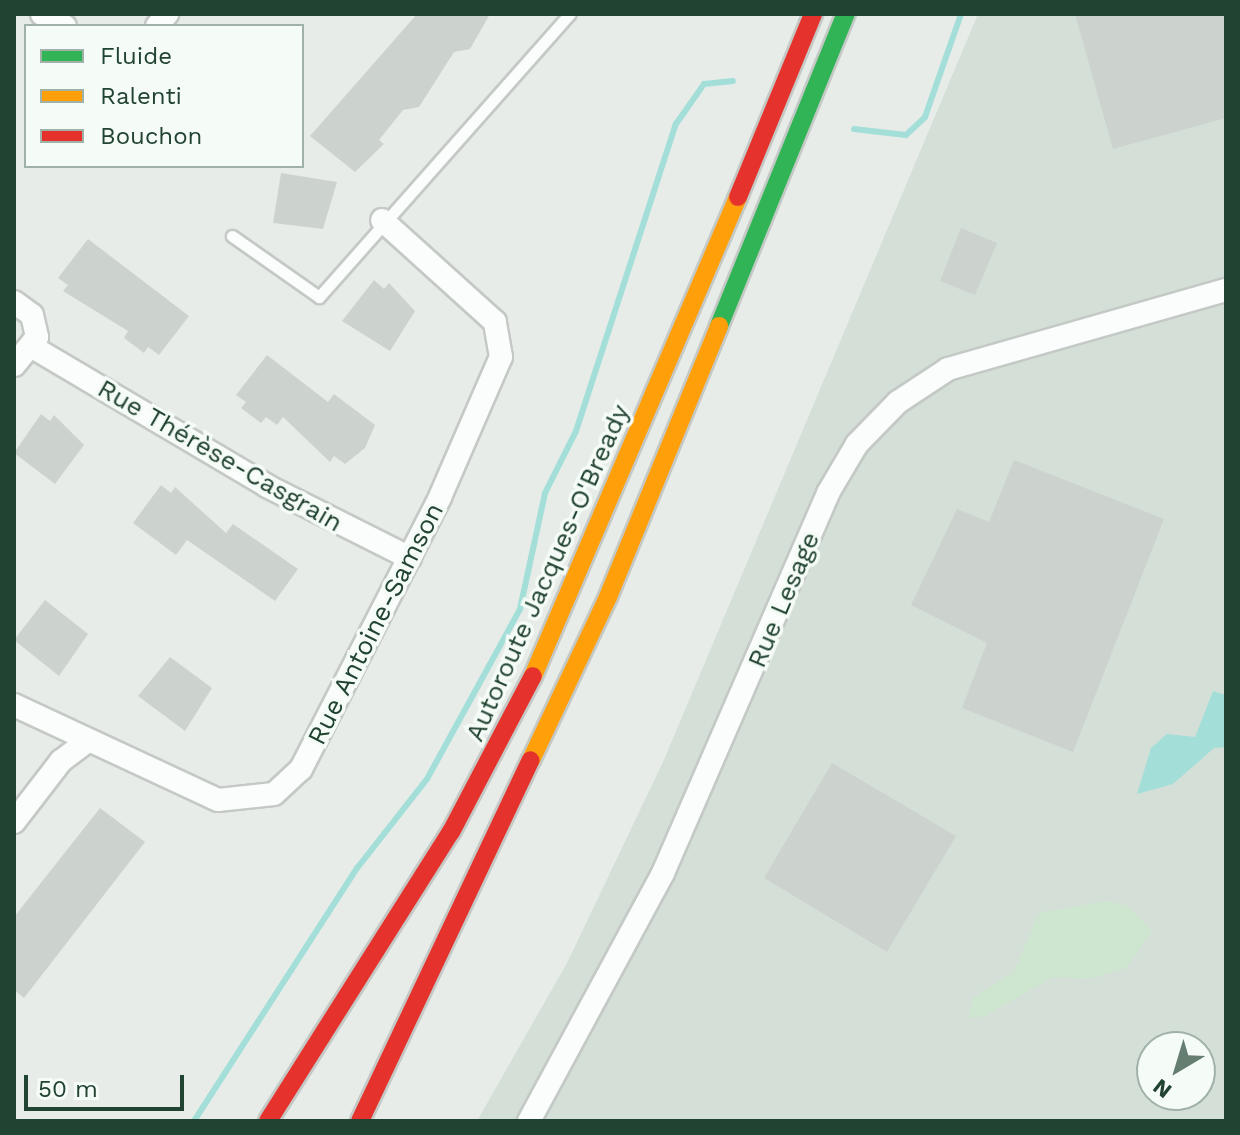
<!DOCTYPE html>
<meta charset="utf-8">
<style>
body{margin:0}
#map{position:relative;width:1240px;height:1135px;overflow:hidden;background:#e7ece8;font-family:"Work Sans",sans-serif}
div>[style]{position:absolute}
.built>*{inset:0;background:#d4dfd7}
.green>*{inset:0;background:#cee6cf}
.water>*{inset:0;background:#a3dfd8}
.stream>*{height:6px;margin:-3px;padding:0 3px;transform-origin:3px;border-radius:3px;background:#a3dfd8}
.building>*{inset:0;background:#ccd3cf}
.roads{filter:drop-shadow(2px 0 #c4c9c5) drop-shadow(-2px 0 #c4c9c5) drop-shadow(0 2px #c4c9c5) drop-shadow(0 -2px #c4c9c5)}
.lane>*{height:11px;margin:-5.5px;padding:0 5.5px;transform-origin:5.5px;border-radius:5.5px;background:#fbfcfc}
.street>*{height:22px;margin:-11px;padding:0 11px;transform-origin:11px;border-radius:11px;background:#fbfcfc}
.fast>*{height:18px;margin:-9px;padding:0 9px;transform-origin:9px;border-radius:9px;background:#30b455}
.slow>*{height:18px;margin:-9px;padding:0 9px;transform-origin:9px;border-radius:9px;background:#ff9f0a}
.jam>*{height:18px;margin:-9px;padding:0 9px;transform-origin:9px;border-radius:9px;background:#e5322d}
span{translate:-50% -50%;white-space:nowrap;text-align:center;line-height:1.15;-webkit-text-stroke:7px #f5fbf6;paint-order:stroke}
.street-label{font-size:26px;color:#214331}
.frame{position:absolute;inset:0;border:16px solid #214331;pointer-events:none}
.legend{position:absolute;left:24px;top:24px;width:280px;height:144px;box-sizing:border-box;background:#f5fbf6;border:2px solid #a0b1a7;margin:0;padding:10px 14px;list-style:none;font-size:24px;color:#214331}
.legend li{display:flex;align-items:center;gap:16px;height:40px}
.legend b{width:40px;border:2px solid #a0b1a7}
.north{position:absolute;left:1136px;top:1031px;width:80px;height:80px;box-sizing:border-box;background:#f5fbf6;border:2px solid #a0b1a7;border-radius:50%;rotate:218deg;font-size:22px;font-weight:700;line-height:32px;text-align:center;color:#214331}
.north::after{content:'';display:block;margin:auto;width:28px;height:36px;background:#667e71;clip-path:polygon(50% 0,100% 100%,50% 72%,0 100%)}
.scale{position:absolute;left:24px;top:1075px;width:160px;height:36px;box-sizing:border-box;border:4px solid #214331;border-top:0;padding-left:10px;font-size:24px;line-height:28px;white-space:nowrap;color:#214331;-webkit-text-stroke:6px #f5fbf6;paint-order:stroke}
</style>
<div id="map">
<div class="built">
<i style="clip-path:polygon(evenodd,978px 14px,1226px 14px,1226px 1121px,477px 1121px,567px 963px,663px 762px,978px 14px,1152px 1047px,1200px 1047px,1200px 1095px,1152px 1095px,1152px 1047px)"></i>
</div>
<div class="green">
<i style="clip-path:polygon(1105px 901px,1126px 905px,1152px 931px,1126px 968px,1089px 979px,1053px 977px,985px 1016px,968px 1018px,973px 998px,1014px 972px,1039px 913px)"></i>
</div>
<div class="water">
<i style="clip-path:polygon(1213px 691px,1226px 695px,1226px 747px,1214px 748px,1173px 784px,1137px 794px,1151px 748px,1167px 734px,1195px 737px)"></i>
</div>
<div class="stream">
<i style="left:854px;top:129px;width:52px;rotate:6.6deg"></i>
<i style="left:906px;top:135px;width:26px;rotate:-43deg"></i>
<i style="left:925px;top:117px;width:109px;rotate:-70.7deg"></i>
<i style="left:194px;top:1121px;width:302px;rotate:-57.2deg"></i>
<i style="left:358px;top:867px;width:112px;rotate:-51.9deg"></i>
<i style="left:427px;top:779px;width:194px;rotate:-61.3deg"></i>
<i style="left:520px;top:609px;width:119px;rotate:-77.8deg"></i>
<i style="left:545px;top:493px;width:69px;rotate:-63.4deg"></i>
<i style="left:576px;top:431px;width:323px;rotate:-72deg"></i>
<i style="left:676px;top:124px;width:49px;rotate:-55deg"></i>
<i style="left:704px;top:84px;width:29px;rotate:-6deg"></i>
</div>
<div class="building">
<i style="clip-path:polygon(417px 14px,490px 14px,470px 49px,454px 52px,419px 107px,403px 110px,379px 140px,384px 144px,355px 172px,310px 136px)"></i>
<i style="clip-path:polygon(1075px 14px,1226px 14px,1226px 118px,1113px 149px)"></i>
<i style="clip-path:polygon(281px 173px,337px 182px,323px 229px,273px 223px)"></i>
<i style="clip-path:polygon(961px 228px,997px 243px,975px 295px,940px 281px)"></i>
<i style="clip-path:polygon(88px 239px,189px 316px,159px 355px,148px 347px,144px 353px,124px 338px,128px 331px,63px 291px,68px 285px,58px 278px)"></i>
<i style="clip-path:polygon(374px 280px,384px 289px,389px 283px,415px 311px,390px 351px,342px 321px)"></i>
<i style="clip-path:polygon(267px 355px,328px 402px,334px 394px,375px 425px,365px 448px,345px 464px,334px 456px,330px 462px,283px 417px,277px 425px,266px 417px,261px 423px,241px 408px,246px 402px,236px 395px)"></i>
<i style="clip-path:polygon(41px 414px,50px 421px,54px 415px,84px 445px,55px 484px,14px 453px)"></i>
<i style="clip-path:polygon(1014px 460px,1164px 519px,1073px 752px,962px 708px,987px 643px,911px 605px,957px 509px,989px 522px)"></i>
<i style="clip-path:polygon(161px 485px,171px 493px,175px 487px,226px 533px,233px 524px,298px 569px,275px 601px,187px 540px,176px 555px,133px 523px)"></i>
<i style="clip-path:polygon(45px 600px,88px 634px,59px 676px,14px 640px)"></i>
<i style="clip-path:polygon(170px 657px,212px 688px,185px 731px,138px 696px)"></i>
<i style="clip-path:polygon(832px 763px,956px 836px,887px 952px,764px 878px)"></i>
<i style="clip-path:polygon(100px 808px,145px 842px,24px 998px,14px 990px,14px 917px)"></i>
</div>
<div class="roads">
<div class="lane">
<i style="left:232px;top:236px;width:106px;rotate:35deg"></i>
<i style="left:319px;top:297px;width:378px;rotate:-48.5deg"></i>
</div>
<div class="street">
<i style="left:42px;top:14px;width:26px;rotate:28deg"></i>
<i style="left:157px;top:26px;width:16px;rotate:-50deg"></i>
<i style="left:14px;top:302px;width:22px;rotate:36deg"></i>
<i style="left:32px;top:315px;width:23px;rotate:77deg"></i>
<i style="left:37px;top:337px;width:36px;rotate:129deg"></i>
<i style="left:34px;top:348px;width:271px;rotate:30.6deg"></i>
<i style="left:267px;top:486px;width:160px;rotate:26.7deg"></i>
<i style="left:14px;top:705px;width:225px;rotate:25deg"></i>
<i style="left:218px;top:800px;width:56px;rotate:-6.1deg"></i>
<i style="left:274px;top:794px;width:37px;rotate:-43deg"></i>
<i style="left:301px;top:769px;width:305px;rotate:-62.9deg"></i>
<i style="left:440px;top:497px;width:153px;rotate:-66.5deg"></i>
<i style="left:501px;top:357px;width:36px;rotate:-100deg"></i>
<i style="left:495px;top:322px;width:152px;rotate:-137.9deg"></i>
<i style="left:14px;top:822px;width:77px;rotate:-52.4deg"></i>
<i style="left:61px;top:761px;width:34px;rotate:-37deg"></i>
<i style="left:529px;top:1121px;width:282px;rotate:-61.6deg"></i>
<i style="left:663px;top:873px;width:414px;rotate:-66.5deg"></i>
<i style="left:828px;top:493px;width:57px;rotate:-59.4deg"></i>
<i style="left:857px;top:444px;width:59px;rotate:-45.7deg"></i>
<i style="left:898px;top:402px;width:60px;rotate:-33.4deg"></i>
<i style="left:948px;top:369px;width:289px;rotate:-15.9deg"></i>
</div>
<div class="fast">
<i style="left:719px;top:326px;width:337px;rotate:-67.9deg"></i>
</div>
<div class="slow">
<i style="left:533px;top:676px;width:521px;rotate:-66.83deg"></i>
<i style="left:531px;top:760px;width:180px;rotate:-64.7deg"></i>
<i style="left:608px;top:597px;width:293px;rotate:-67.7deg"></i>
</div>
<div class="jam">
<i style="left:738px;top:197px;width:198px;rotate:-67.7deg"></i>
<i style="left:268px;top:1121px;width:342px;rotate:-57.7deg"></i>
<i style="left:451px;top:832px;width:176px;rotate:-62.3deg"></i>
<i style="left:360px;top:1121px;width:399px;rotate:-64.7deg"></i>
</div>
</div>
<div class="street-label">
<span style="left:220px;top:456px;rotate:30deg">Rue Thérèse-Casgrain</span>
<span style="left:548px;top:573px;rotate:-66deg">Autoroute Jacques-O'Bready</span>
<span style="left:784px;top:600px;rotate:-67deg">Rue Lesage</span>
<span style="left:376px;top:624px;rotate:-63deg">Rue Antoine-Samson</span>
</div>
<div class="frame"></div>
<ul class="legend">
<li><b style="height:10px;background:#30b455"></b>Fluide</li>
<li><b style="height:10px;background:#ff9f0a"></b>Ralenti</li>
<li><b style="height:10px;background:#e5322d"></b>Bouchon</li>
</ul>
<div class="north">N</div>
<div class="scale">50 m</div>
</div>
